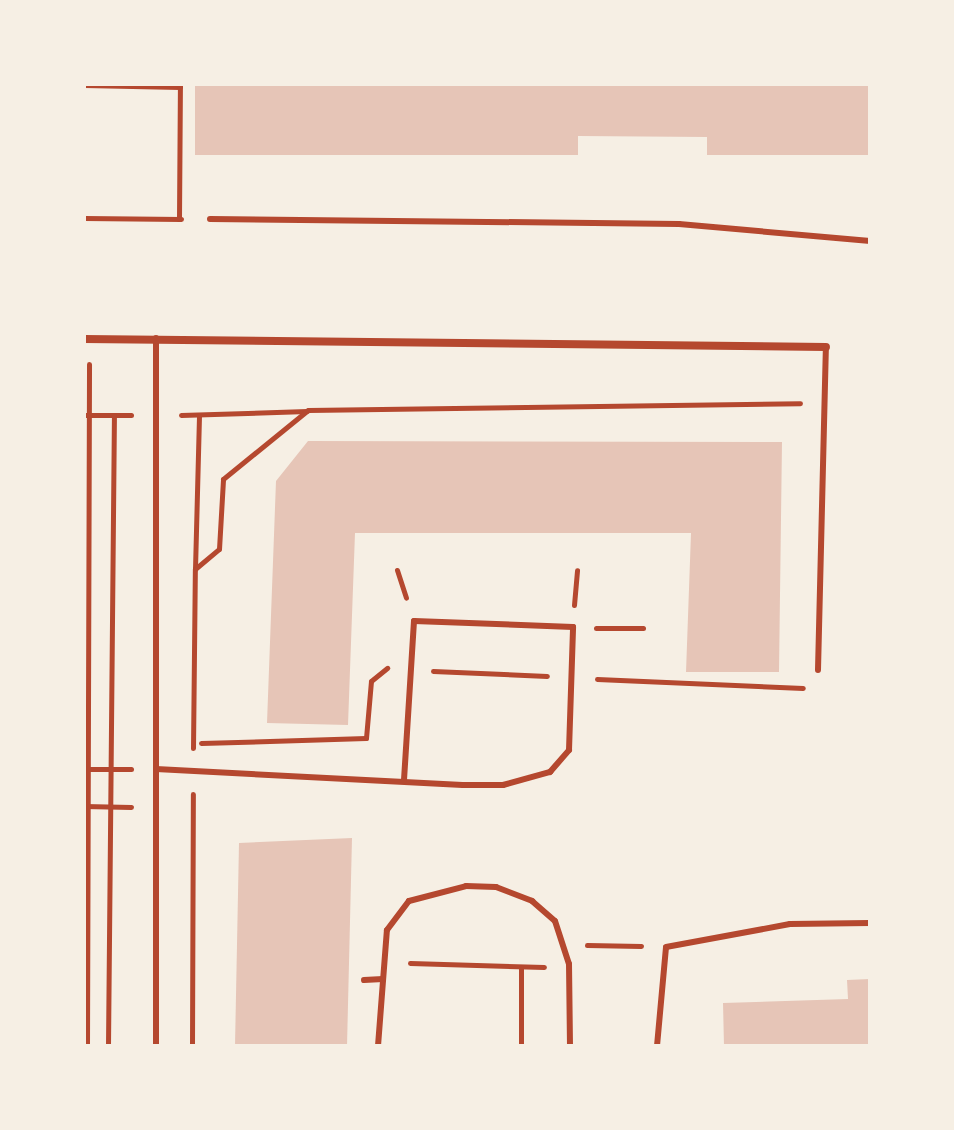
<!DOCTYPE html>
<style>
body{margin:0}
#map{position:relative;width:954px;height:1130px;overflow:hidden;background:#f6efe4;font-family:Manrope,sans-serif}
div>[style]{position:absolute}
.building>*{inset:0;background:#e6c5b7}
.path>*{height:5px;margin:-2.5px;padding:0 2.5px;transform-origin:2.5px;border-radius:2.5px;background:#b5482f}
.service>*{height:6px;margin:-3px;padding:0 3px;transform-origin:3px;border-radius:3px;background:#b5482f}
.minor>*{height:8px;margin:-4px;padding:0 4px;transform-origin:4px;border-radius:4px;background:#b5482f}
span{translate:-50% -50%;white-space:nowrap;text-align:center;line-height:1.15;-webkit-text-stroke:6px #f6efe4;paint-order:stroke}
.frame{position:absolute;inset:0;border:86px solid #f6efe4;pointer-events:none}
</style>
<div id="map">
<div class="building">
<i style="clip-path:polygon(195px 84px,870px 84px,870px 155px,707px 155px,707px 137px,578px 136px,578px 155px,195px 155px)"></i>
<i style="clip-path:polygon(308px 441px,782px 442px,779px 672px,686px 672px,691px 533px,355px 533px,348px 725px,267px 723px,276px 481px)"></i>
<i style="clip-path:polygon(352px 838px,347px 1046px,235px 1046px,239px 843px)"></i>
<i style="clip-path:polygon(870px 979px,870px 1046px,724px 1046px,723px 1003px,848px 999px,847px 980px)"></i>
</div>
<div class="path">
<i style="left:84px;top:85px;width:96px;rotate:1.2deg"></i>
<i style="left:84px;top:218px;width:97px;rotate:0.6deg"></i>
<i style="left:179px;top:219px;width:135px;rotate:-89.6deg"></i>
<i style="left:85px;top:415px;width:46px"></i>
<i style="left:181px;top:415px;width:126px;rotate:-1.8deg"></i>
<i style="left:199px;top:416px;width:153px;rotate:91.5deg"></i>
<i style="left:195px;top:569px;width:31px;rotate:-40deg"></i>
<i style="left:219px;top:549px;width:70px;rotate:-86.7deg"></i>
<i style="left:223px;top:479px;width:109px;rotate:-39.1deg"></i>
<i style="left:308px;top:410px;width:492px;rotate:-0.8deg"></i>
<i style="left:397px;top:570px;width:29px;rotate:72deg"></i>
<i style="left:574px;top:605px;width:35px;rotate:-85deg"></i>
<i style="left:596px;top:628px;width:47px"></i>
<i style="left:433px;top:671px;width:114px;rotate:2.5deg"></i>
<i style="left:597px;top:679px;width:206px;rotate:2.5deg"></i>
<i style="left:201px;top:743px;width:165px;rotate:-1.7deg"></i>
<i style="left:366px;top:738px;width:57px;rotate:-85deg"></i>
<i style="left:371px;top:681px;width:21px;rotate:-39deg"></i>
<i style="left:193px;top:748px;width:179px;rotate:-89.4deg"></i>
<i style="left:84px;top:769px;width:47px"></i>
<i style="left:84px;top:806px;width:47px;rotate:1.2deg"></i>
<i style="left:587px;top:945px;width:54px;rotate:1.1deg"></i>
<i style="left:410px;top:963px;width:134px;rotate:1.7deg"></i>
<i style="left:87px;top:1046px;width:682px;rotate:-89.83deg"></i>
<i style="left:108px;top:1046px;width:631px;rotate:-89.46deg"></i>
<i style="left:192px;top:1046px;width:252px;rotate:-89.8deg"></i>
<i style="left:521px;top:1046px;width:79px;rotate:-90deg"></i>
</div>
<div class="service">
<i style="left:210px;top:219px;width:469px;rotate:0.6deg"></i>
<i style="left:679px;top:224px;width:192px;rotate:5.1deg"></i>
<i style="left:156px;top:338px;width:708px;rotate:90deg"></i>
<i style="left:818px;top:670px;width:323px;rotate:-88.6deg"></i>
<i style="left:156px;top:769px;width:307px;rotate:3deg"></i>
<i style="left:463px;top:785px;width:40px"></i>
<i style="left:503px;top:785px;width:49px;rotate:-15.5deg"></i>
<i style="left:550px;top:772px;width:29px;rotate:-49deg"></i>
<i style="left:569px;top:750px;width:123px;rotate:-88.1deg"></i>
<i style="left:573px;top:627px;width:159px;rotate:-177.8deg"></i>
<i style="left:414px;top:621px;width:160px;rotate:93.6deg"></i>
<i style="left:364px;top:980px;width:19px;rotate:-3deg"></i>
<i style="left:378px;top:1046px;width:116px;rotate:-85.6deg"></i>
<i style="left:387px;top:930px;width:36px;rotate:-53deg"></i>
<i style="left:409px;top:901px;width:59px;rotate:-14.7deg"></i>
<i style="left:466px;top:886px;width:30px;rotate:2deg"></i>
<i style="left:496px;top:887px;width:39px;rotate:21deg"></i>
<i style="left:532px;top:901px;width:30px;rotate:41deg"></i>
<i style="left:555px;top:921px;width:45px;rotate:72deg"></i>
<i style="left:569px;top:964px;width:82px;rotate:89.3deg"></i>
<i style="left:657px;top:1046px;width:99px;rotate:-84.8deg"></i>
<i style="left:666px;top:947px;width:126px;rotate:-10.5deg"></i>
<i style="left:790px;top:924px;width:80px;rotate:-0.7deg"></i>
</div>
<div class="minor">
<i style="left:84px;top:339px;width:742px;rotate:0.62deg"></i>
</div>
<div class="frame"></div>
</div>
